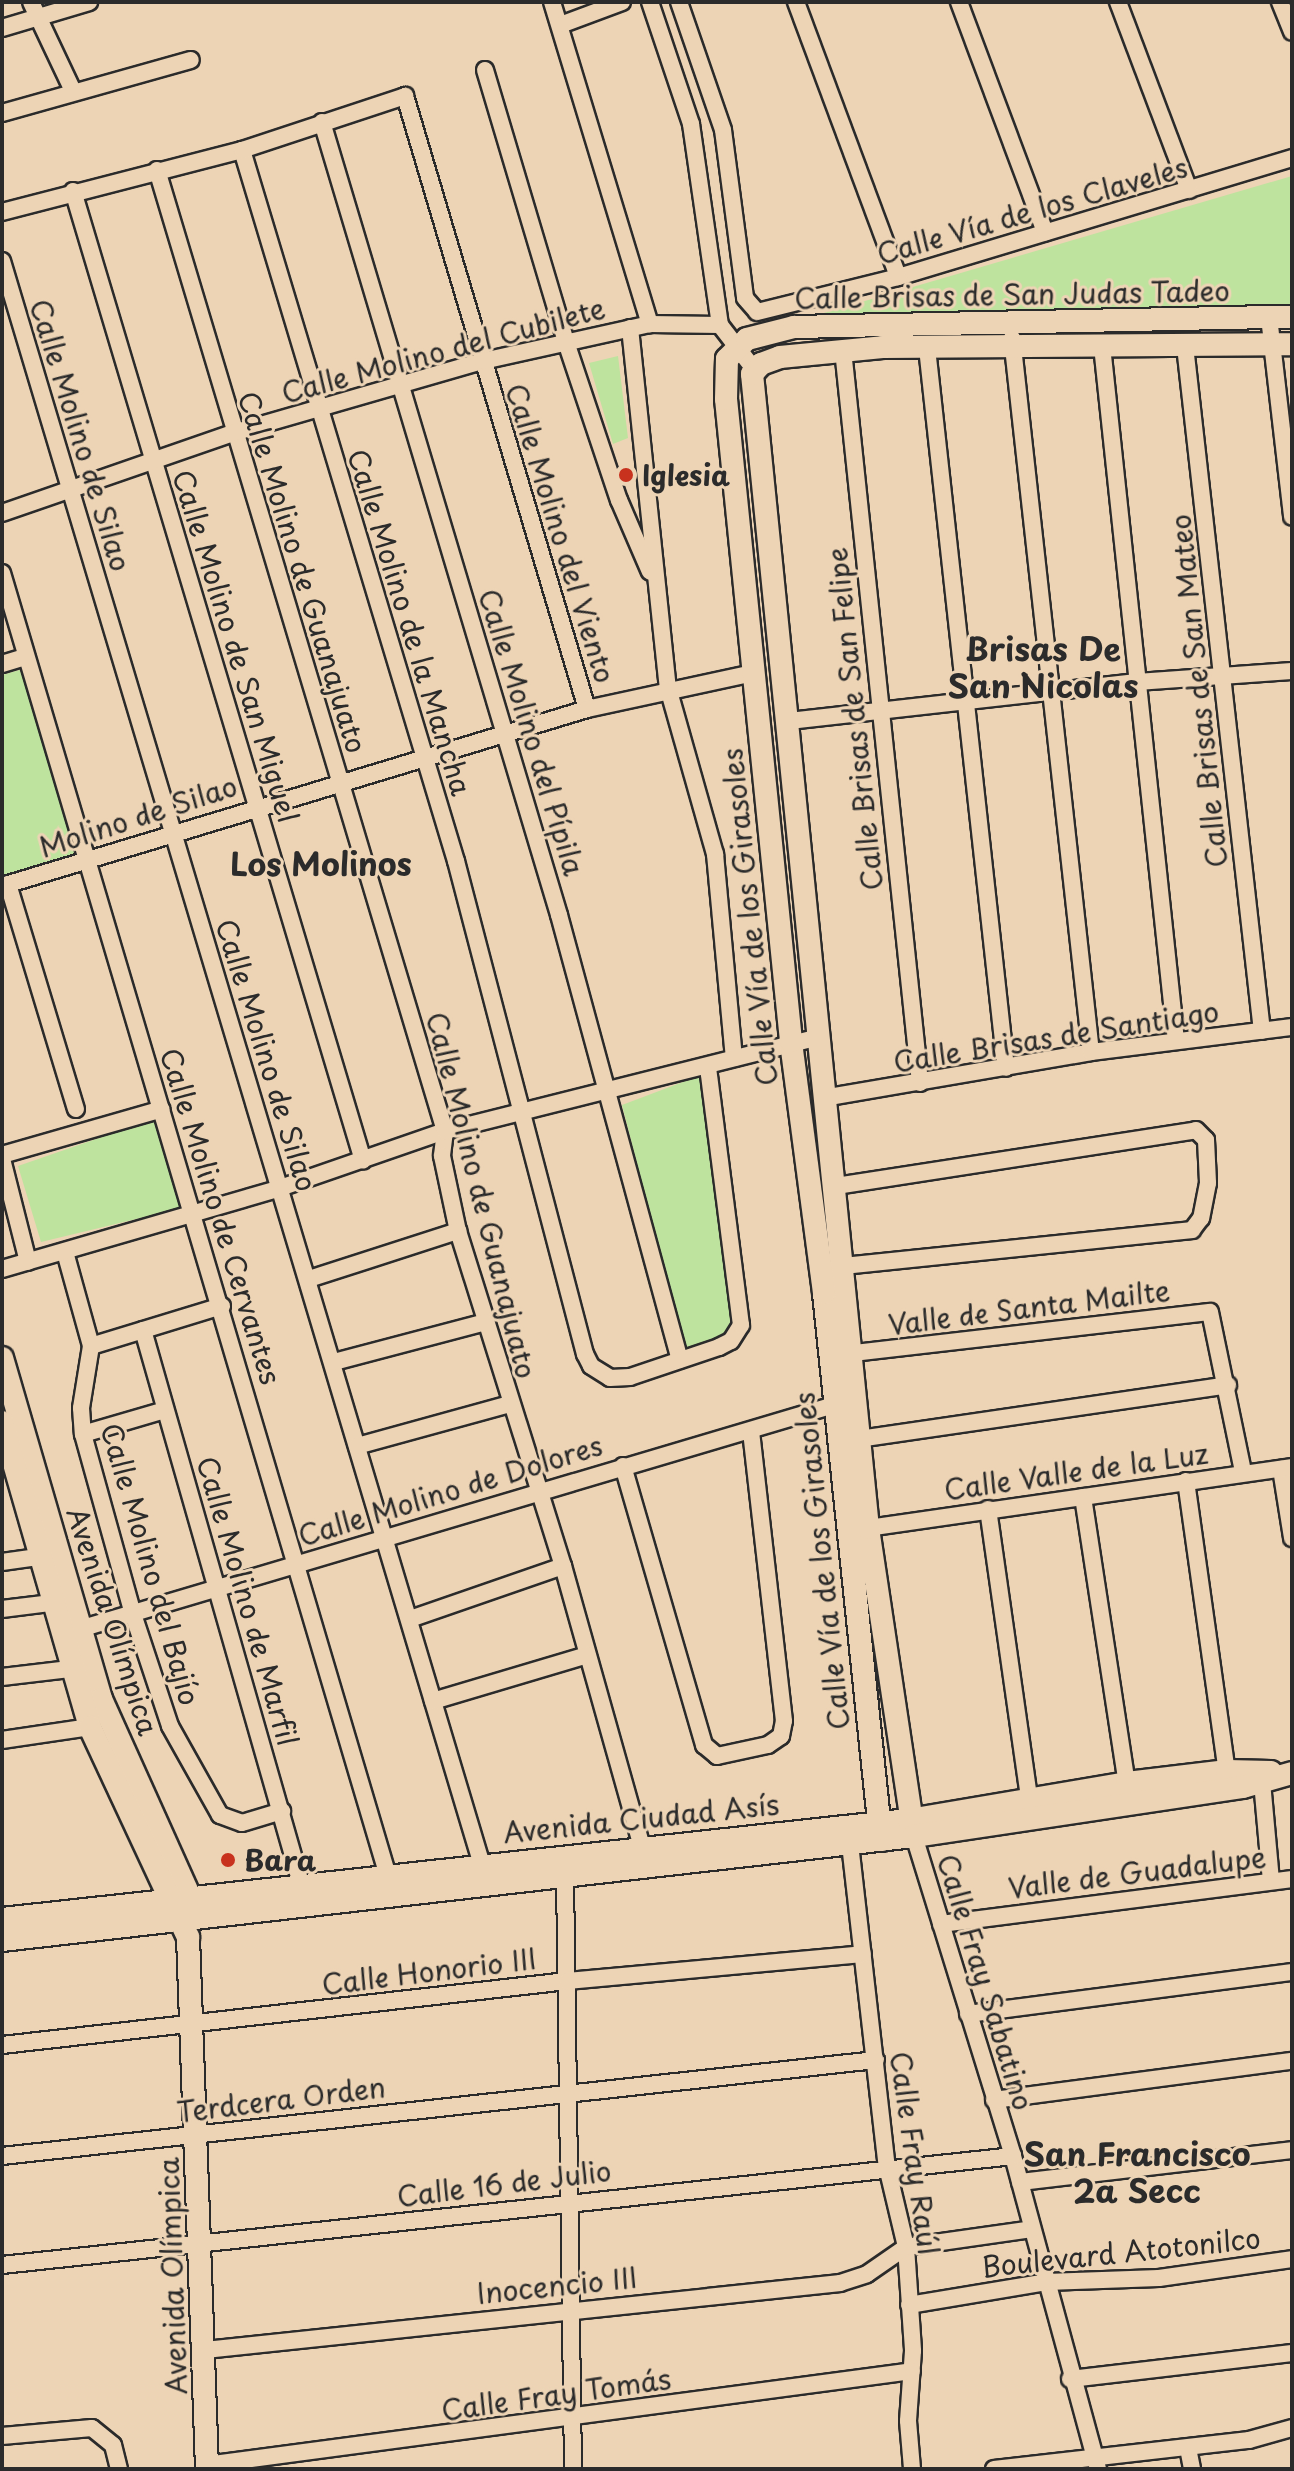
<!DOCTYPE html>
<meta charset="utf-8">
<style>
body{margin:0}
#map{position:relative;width:1294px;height:2471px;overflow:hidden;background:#edd4b5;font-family:"Playpen Sans",sans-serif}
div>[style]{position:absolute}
.green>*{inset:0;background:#bee39e}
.roads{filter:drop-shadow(2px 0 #2b2b2b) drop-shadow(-2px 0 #2b2b2b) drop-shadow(0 2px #2b2b2b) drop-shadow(0 -2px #2b2b2b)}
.minor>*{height:16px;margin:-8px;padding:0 8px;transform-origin:8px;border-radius:8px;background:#edd4b5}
.tertiary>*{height:22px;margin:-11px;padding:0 11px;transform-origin:11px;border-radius:11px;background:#edd4b5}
.dots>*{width:22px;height:22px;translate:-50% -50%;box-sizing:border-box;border:4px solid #edd4b5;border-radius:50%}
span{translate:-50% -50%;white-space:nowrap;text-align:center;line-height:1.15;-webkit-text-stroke:6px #edd4b5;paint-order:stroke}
.street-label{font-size:28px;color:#2b2b2b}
.poi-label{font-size:28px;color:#2b2b2b;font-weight:700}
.left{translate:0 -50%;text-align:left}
.quarter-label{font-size:32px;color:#2b2b2b;font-weight:700}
.frame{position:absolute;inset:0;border:4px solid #2b2b2b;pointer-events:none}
</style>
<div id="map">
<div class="green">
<i style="clip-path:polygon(1292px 176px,1292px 307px,817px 315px)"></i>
<i style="clip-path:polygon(618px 356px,628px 438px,613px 444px,589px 363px)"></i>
<i style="clip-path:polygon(23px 669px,77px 860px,2px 881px,2px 675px)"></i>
<i style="clip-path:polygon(704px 1074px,733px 1337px,684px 1348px,622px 1105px)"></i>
<i style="clip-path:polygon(154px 1119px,182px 1208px,41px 1242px,18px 1166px)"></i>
</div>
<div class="roads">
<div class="minor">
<i style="left:31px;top:2px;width:98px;rotate:64.7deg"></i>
<i style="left:552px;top:2px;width:337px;rotate:73.1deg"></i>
<i style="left:650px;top:2px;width:129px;rotate:71.4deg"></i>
<i style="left:691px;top:124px;width:203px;rotate:81.8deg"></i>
<i style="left:720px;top:325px;width:56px;rotate:52.3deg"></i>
<i style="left:679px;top:2px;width:135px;rotate:71deg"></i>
<i style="left:723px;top:130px;width:169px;rotate:82.5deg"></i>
<i style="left:745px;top:298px;width:18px;rotate:49deg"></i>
<i style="left:757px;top:312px;width:145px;rotate:-13.9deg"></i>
<i style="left:898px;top:277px;width:412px;rotate:-16.8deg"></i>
<i style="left:796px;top:2px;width:293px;rotate:69.6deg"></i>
<i style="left:959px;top:2px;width:246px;rotate:69.5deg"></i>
<i style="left:1118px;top:2px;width:201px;rotate:69.3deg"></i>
<i style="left:1280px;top:2px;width:32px;rotate:68deg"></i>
<i style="left:563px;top:24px;width:63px;rotate:-20.4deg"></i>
<i style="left:2px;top:28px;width:91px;rotate:-16.6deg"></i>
<i style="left:485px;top:70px;width:284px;rotate:73.4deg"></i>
<i style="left:566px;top:342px;width:167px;rotate:71.5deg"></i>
<i style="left:619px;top:500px;width:78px;rotate:66.7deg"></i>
<i style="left:2px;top:113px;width:196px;rotate:-15.7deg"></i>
<i style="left:322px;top:122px;width:828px;rotate:73.36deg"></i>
<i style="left:559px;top:915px;width:461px;rotate:74.8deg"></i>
<i style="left:242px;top:150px;width:743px;rotate:73.25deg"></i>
<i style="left:456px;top:861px;width:510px;rotate:75.34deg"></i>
<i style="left:585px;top:1354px;width:13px;rotate:63deg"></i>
<i style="left:591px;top:1366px;width:22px;rotate:32deg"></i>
<i style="left:610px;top:1378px;width:20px;rotate:-3deg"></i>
<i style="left:630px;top:1377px;width:94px;rotate:-18.6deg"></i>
<i style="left:719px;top:1347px;width:13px;rotate:-27deg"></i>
<i style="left:731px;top:1341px;width:19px;rotate:-58deg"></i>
<i style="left:741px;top:1325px;width:261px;rotate:-97.3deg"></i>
<i style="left:157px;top:170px;width:1003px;rotate:73.32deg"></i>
<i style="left:445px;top:1131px;width:25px;rotate:97deg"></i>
<i style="left:442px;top:1156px;width:77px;rotate:78deg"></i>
<i style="left:458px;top:1231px;width:351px;rotate:72.6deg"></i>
<i style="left:563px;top:1566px;width:302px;rotate:74.3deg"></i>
<i style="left:73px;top:191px;width:1012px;rotate:73.35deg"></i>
<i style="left:2px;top:212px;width:248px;rotate:-14.5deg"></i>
<i style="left:242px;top:150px;width:172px;rotate:-18.3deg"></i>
<i style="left:405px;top:96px;width:639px;rotate:73.46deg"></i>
<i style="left:2px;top:261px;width:1674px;rotate:73.34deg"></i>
<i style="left:1269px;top:317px;width:201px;rotate:83.4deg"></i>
<i style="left:630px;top:328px;width:362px;rotate:84deg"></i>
<i style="left:668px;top:688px;width:173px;rotate:74.2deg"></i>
<i style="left:715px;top:854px;width:205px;rotate:84.7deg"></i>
<i style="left:1012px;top:338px;width:718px;rotate:83.69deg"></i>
<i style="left:1102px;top:346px;width:699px;rotate:83.92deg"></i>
<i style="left:1185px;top:346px;width:689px;rotate:83.59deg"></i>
<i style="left:927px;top:348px;width:724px;rotate:83.74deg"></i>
<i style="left:843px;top:350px;width:737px;rotate:84deg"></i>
<i style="left:2px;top:513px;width:244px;rotate:-19.1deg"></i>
<i style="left:233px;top:433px;width:260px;rotate:-16.1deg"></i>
<i style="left:483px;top:361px;width:171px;rotate:-12.5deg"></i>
<i style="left:650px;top:324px;width:70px;rotate:0.8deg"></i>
<i style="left:2px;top:573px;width:1359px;rotate:73.5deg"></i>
<i style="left:2px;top:664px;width:24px;rotate:-17deg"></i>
<i style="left:789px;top:721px;width:350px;rotate:-6.4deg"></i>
<i style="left:1137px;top:682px;width:155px;rotate:-4.1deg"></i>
<i style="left:8px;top:884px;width:235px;rotate:73.2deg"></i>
<i style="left:2px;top:886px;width:611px;rotate:-16.83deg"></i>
<i style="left:587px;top:709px;width:171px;rotate:-12.2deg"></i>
<i style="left:829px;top:1097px;width:266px;rotate:-9.7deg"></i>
<i style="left:1091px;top:1052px;width:203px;rotate:-7.1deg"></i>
<i style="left:2px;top:1155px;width:166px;rotate:-16deg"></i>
<i style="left:2px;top:1159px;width:106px;rotate:75.8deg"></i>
<i style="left:836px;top:1186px;width:364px;rotate:-8.8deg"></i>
<i style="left:1196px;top:1130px;width:14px;rotate:45deg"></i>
<i style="left:1206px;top:1140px;width:43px;rotate:87.3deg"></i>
<i style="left:1208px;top:1183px;width:36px;rotate:101deg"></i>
<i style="left:1201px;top:1218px;width:15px;rotate:127deg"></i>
<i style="left:1192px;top:1230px;width:350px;rotate:174.1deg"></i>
<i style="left:65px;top:1252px;width:98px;rotate:74.5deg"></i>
<i style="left:91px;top:1346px;width:63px;rotate:99.2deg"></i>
<i style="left:81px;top:1408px;width:26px;rotate:86deg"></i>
<i style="left:83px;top:1434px;width:187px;rotate:74.5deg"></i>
<i style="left:133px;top:1614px;width:118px;rotate:71.7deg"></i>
<i style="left:170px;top:1726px;width:102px;rotate:60.7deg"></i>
<i style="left:220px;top:1815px;width:23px;rotate:20deg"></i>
<i style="left:242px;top:1823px;width:42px;rotate:-16.7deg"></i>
<i style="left:2px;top:1269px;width:290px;rotate:-16.2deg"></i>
<i style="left:280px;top:1188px;width:175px;rotate:-19.1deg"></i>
<i style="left:445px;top:1131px;width:387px;rotate:-14.1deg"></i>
<i style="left:309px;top:1279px;width:157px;rotate:-17.9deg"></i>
<i style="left:143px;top:1330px;width:579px;rotate:74.07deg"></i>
<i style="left:91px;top:1346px;width:137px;rotate:-17deg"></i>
<i style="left:854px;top:1353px;width:358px;rotate:-6.6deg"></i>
<i style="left:1210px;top:1312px;width:163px;rotate:78.3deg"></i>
<i style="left:334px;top:1362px;width:156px;rotate:-14.8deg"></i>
<i style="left:83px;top:1434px;width:85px;rotate:-16.3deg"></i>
<i style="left:859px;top:1439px;width:373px;rotate:-8.3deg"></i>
<i style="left:357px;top:1446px;width:158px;rotate:-15.4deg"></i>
<i style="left:623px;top:1466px;width:291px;rotate:73.8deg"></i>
<i style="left:704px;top:1745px;width:17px;rotate:40deg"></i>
<i style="left:717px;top:1756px;width:52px;rotate:-12.2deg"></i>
<i style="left:768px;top:1745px;width:16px;rotate:-35deg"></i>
<i style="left:781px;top:1736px;width:15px;rotate:-79deg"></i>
<i style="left:784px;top:1721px;width:292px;rotate:-96.5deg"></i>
<i style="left:1281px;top:1469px;width:70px;rotate:80.9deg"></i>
<i style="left:1186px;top:1481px;width:293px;rotate:82deg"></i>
<i style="left:1083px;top:1497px;width:289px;rotate:81.3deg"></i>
<i style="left:988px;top:1509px;width:291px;rotate:81.9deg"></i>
<i style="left:868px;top:1528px;width:428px;rotate:-8.2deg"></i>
<i style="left:2px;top:1562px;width:36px;rotate:-8deg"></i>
<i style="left:2px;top:1609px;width:48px;rotate:-7.1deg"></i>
<i style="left:410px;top:1619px;width:162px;rotate:-19.1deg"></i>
<i style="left:73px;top:1631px;width:804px;rotate:-16.54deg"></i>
<i style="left:2px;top:1677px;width:68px;rotate:-6.7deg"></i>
<i style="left:433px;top:1701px;width:161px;rotate:-16.6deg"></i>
<i style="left:2px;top:1740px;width:89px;rotate:-8.4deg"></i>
<i style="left:1261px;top:1771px;width:110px;rotate:84.8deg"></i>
<i style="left:914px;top:1836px;width:335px;rotate:72.8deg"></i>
<i style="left:1013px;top:2156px;width:324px;rotate:74.8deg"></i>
<i style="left:850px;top:1844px;width:325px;rotate:83.5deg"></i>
<i style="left:887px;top:2167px;width:82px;rotate:76.6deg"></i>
<i style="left:906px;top:2247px;width:104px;rotate:86.1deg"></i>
<i style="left:913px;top:2351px;width:70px;rotate:94.1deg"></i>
<i style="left:908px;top:2421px;width:48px;rotate:85.2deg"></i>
<i style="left:565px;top:1875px;width:594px;rotate:89.23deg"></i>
<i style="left:941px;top:1924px;width:354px;rotate:-7.3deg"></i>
<i style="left:968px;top:2014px;width:327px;rotate:-7.4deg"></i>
<i style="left:2px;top:2045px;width:569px;rotate:-6.46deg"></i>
<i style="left:567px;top:1981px;width:297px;rotate:-5.2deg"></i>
<i style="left:994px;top:2100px;width:301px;rotate:-7.5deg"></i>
<i style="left:2px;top:2156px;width:879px;rotate:-6.27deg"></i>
<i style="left:1020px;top:2182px;width:274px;rotate:-6.7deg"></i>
<i style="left:2px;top:2265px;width:1017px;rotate:-6.15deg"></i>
<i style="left:909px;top:2305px;width:139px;rotate:-9.5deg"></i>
<i style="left:1046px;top:2282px;width:113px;rotate:-2deg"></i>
<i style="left:1159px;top:2278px;width:134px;rotate:-8.1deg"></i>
<i style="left:205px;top:2350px;width:639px;rotate:-6.02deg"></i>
<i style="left:840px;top:2283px;width:28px;rotate:-18deg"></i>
<i style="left:867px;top:2274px;width:47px;rotate:-34.7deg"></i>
<i style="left:906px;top:2247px;width:127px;rotate:-8.1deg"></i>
<i style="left:1070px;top:2379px;width:224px;rotate:-6.7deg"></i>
<i style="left:2px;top:2436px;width:90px;rotate:-5.1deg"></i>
<i style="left:92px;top:2428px;width:27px;rotate:39deg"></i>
<i style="left:113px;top:2445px;width:25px;rotate:76deg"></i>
<i style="left:1188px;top:2448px;width:21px;rotate:79deg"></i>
<i style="left:206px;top:2465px;width:712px;rotate:-7.58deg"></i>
<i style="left:994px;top:2469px;width:257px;rotate:-6.5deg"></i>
<i style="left:1249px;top:2440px;width:45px;rotate:-15.6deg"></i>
</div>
<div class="tertiary">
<i style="left:2px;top:1358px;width:355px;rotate:73.8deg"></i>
<i style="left:101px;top:1699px;width:231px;rotate:65.8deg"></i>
<i style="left:2px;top:1422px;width:317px;rotate:73.9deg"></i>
<i style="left:90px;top:1727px;width:232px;rotate:65deg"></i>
<i style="left:188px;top:1937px;width:532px;rotate:87.95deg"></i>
<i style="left:914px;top:1836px;width:311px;rotate:-98.5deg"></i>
<i style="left:868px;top:1528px;width:1160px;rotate:-95.74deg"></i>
<i style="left:752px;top:374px;width:13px;rotate:-48deg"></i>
<i style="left:761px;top:364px;width:20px;rotate:-20deg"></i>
<i style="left:780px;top:357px;width:103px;rotate:-5.5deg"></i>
<i style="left:883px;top:347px;width:409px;rotate:-0.4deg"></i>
<i style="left:881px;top:1840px;width:550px;rotate:-95.95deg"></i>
<i style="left:824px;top:1293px;width:254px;rotate:-97.5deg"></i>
<i style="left:791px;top:1041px;width:645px;rotate:-95.78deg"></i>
<i style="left:726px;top:399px;width:40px;rotate:-88.6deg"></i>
<i style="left:727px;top:359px;width:28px;rotate:-45deg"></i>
<i style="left:747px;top:339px;width:49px;rotate:-14.3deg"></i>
<i style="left:794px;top:327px;width:498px;rotate:-1.2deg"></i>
<i style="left:2px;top:1919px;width:912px;rotate:-6.23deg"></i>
<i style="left:909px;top:1820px;width:221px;rotate:-9.6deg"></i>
<i style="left:1127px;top:1783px;width:101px;rotate:-6.8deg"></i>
<i style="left:1227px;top:1771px;width:44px;rotate:1.3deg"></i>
<i style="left:2px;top:1940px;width:918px;rotate:-6.51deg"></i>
<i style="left:914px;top:1836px;width:333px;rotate:-8.5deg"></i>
<i style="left:1243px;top:1787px;width:51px;rotate:-15.9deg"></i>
</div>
</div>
<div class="dots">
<i style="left:626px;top:475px;background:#c8321e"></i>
<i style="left:228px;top:1860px;background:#c8321e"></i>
</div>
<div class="street-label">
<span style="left:1032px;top:210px;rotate:-16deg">Calle Vía de los Claveles</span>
<span style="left:1012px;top:294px;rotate:-1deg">Calle Brisas de San Judas Tadeo</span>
<span style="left:443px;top:350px;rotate:-15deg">Calle Molino del Cubilete</span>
<span style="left:81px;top:435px;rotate:73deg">Calle Molino de Silao</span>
<span style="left:561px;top:533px;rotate:73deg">Calle Molino del Viento</span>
<span style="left:303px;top:572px;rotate:73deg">Calle Molino de Guanajuato</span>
<span style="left:410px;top:622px;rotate:73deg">Calle Molino de la Mancha</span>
<span style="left:236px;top:646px;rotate:73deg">Calle Molino de San Miguel</span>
<span style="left:1198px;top:691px;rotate:-96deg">Calle Brisas de San Mateo</span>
<span style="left:854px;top:719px;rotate:-96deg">Calle Brisas de San Felipe</span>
<span style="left:532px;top:732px;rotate:73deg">Calle Molino del Pípila</span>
<span style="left:138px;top:816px;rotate:-18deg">Molino de Silao</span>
<span style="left:749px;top:917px;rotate:-96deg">Calle Vía de los Girasoles</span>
<span style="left:1056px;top:1036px;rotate:-9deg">Calle Brisas de Santiago</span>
<span style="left:267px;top:1055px;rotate:73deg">Calle Molino de Silao</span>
<span style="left:482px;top:1195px;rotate:76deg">Calle Molino de Guanajuato</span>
<span style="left:221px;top:1216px;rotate:73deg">Calle Molino de Cervantes</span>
<span style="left:1029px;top:1307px;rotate:-7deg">Valle de Santa Mailte</span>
<span style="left:1076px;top:1471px;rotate:-8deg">Calle Valle de la Luz</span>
<span style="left:450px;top:1490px;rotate:-17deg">Calle Molino de Dolores</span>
<span style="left:821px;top:1561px;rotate:-96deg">Calle Vía de los Girasoles</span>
<span style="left:151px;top:1564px;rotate:74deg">Calle Molino del Bajío</span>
<span style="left:248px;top:1601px;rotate:74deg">Calle Molino de Marfil</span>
<span style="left:113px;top:1621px;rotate:72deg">Avenida Olímpica</span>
<span style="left:641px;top:1818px;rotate:-6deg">Avenida Ciudad Asís</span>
<span style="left:1137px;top:1872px;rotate:-7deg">Valle de Guadalupe</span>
<span style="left:429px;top:1971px;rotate:-7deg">Calle Honorio III</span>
<span style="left:986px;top:1982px;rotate:73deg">Calle Fray Sabatino</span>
<span style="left:281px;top:2099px;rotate:-7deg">Terdcera Orden</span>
<span style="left:915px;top:2153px;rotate:82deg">Calle Fray Raúl</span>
<span style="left:504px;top:2183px;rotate:-7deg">Calle 16 de Julio</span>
<span style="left:1121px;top:2252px;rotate:-6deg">Boulevard Atotonilco</span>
<span style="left:172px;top:2276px;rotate:-92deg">Avenida Olímpica</span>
<span style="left:557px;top:2285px;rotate:-6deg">Inocencio III</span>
<span style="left:556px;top:2394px;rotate:-8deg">Calle Fray Tomás</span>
</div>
<div class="poi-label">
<span class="left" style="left:642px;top:475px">Iglesia</span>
<span class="left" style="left:244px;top:1860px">Bara</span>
</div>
<div class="quarter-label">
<span style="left:1043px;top:667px">Brisas De<br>San Nicolas</span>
<span style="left:321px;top:863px">Los Molinos</span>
<span style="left:1137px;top:2172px">San Francisco<br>2a Secc</span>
</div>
<div class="frame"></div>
</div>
